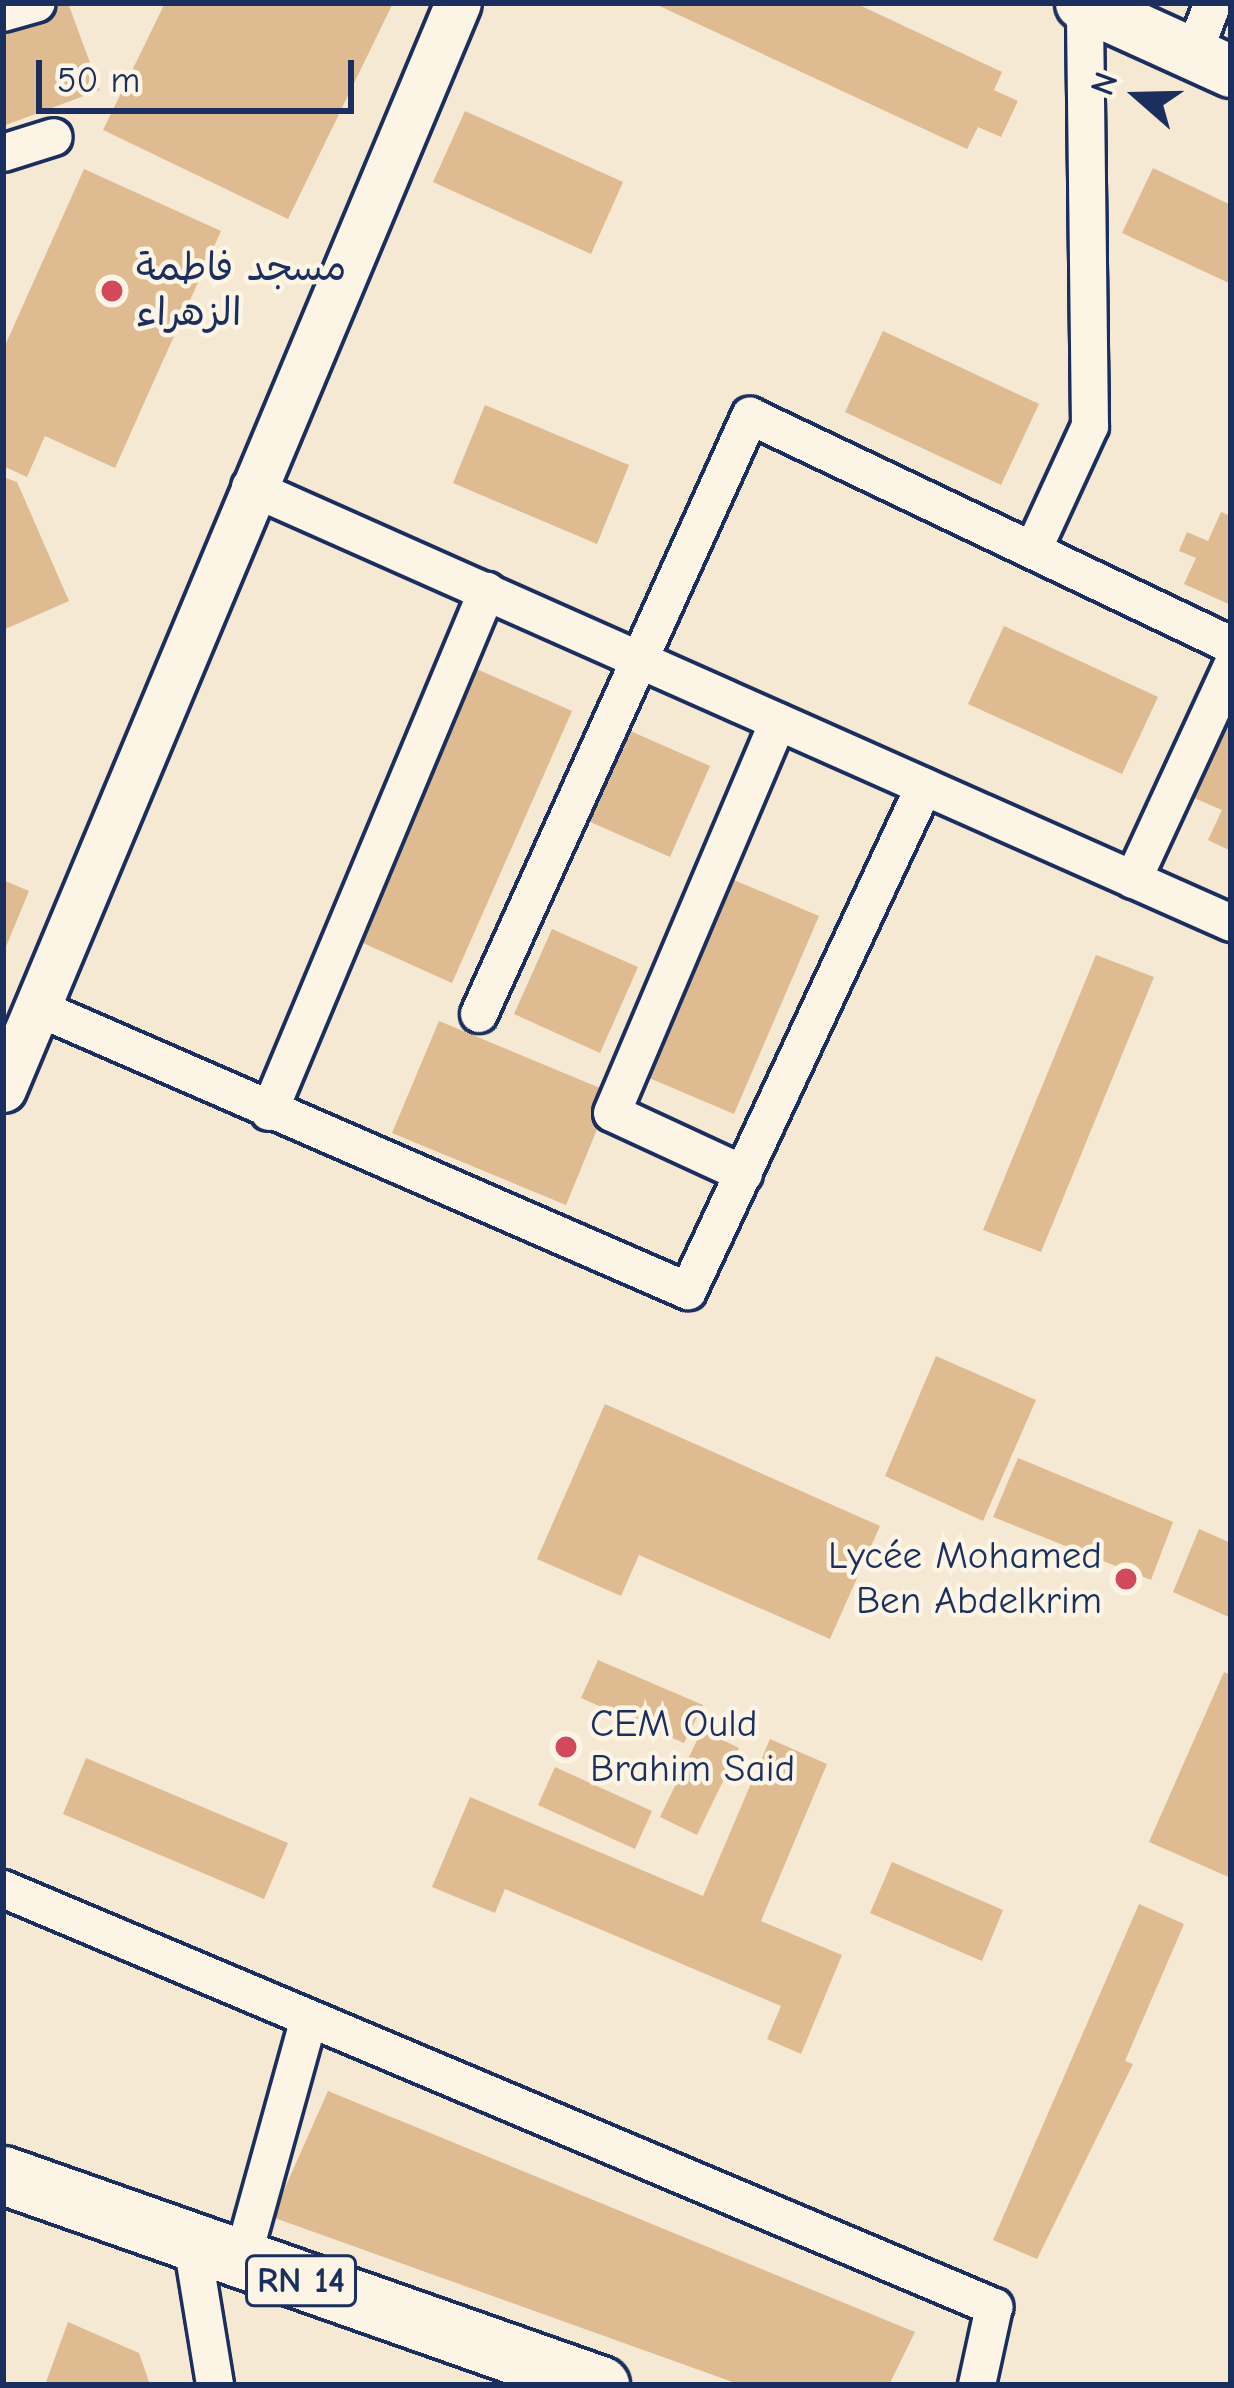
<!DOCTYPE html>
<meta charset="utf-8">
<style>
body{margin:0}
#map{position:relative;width:1234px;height:2388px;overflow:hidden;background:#f6e9d4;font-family:"Comic Neue","Playpen Sans Arabic",sans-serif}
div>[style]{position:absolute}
.building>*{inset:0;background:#debb90}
.roads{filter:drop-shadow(3px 0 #1b2f5e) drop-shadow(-3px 0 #1b2f5e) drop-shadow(0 3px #1b2f5e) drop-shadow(0 -3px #1b2f5e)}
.minor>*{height:36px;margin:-18px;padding:0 18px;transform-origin:18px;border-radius:18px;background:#fcf5e5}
.tertiary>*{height:45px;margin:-22.5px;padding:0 22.5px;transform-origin:22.5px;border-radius:22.5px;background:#fcf5e5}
.secondary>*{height:51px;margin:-25.5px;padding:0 25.5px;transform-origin:25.5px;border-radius:25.5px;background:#fcf5e5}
.primary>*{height:57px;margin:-28.5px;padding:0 28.5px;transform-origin:28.5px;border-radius:28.5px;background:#fcf5e5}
.dots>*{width:33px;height:33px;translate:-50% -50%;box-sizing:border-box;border:6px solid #fcf5e5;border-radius:50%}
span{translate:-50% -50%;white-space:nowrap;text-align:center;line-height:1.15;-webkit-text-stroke:9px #fcf5e5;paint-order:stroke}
.shield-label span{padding:3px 9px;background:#fcf5e5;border:3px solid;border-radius:9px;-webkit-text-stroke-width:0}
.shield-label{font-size:36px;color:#1b2f5e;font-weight:700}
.poi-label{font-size:39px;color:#1b2f5e}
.left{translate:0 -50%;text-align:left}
.right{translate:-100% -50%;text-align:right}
.frame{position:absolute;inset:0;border:6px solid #1b2f5e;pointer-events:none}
.north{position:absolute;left:1078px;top:36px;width:120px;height:120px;-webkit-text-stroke:9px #fcf5e5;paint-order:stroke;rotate:290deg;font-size:33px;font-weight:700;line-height:48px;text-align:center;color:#1b2f5e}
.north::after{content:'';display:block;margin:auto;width:42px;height:54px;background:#1b2f5e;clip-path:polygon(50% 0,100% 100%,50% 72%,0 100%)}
.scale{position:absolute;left:36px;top:60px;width:318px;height:54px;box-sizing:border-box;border:6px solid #1b2f5e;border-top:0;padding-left:15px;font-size:36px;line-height:42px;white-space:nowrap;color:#1b2f5e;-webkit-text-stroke:9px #fcf5e5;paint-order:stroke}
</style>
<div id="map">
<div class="building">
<i style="clip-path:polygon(43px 3px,68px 3px,100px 90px,3px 126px,3px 18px)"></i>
<i style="clip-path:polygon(165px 3px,393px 3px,288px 219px,103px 130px)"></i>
<i style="clip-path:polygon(653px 3px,855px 3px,1002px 72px,994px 90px,1018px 101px,1001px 137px,978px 127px,967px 149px)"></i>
<i style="clip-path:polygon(465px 111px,623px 182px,591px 254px,433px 182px)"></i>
<i style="clip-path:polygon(1153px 168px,1231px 205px,1231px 284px,1122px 233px)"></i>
<i style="clip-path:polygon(84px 169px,221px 231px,115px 468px,45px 436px,27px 477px,3px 466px,3px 350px)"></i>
<i style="clip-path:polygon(883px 331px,1039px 404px,1001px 485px,845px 412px)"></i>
<i style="clip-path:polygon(485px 405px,629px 465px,597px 544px,453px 483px)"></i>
<i style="clip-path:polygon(3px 477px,17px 482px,69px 601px,3px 630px)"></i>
<i style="clip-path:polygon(1221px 512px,1231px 516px,1231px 605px,1184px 584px,1196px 558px,1179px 551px,1187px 532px,1208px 541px)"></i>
<i style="clip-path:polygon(1004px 626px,1158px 697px,1122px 774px,968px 704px)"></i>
<i style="clip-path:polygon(472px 667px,572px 711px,452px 983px,354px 939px)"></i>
<i style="clip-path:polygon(1231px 716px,1231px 851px,1208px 840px,1222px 810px,1194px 798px)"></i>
<i style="clip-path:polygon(628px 730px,710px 766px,670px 857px,588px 821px)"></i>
<i style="clip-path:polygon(727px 877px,819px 916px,734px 1114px,642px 1075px)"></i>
<i style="clip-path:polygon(3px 880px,29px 891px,3px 954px)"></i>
<i style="clip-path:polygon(552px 929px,638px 967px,600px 1053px,514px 1014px)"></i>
<i style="clip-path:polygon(1096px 955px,1154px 977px,1041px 1252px,983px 1230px)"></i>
<i style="clip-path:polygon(439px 1021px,612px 1093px,566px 1205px,392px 1133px)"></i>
<i style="clip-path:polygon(936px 1356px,1036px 1400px,983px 1521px,885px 1476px)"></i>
<i style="clip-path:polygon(605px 1404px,880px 1526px,830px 1639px,639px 1555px,621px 1596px,537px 1559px)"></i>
<i style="clip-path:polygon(1018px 1458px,1173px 1522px,1151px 1580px,993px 1517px)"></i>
<i style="clip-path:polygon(1199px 1529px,1231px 1543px,1231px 1618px,1173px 1592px)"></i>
<i style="clip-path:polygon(598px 1660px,703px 1705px,684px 1743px,581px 1698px)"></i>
<i style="clip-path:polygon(1224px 1672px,1231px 1675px,1231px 1878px,1149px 1842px)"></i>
<i style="clip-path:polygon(702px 1730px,739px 1748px,697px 1835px,660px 1817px)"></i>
<i style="clip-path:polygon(770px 1739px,827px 1764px,761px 1921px,842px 1955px,801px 2054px,767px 2039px,781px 2006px,505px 1889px,495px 1913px,432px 1887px,470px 1797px,703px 1896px)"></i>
<i style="clip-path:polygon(86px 1758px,288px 1843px,264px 1899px,63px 1814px)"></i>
<i style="clip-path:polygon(555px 1767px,652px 1811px,635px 1849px,538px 1805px)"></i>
<i style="clip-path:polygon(892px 1862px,1003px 1910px,982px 1961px,870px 1913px)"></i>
<i style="clip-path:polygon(1139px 1904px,1184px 1924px,1125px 2061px,1133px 2064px,1037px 2259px,993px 2240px)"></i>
<i style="clip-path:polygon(328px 2091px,915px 2332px,889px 2385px,741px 2385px,272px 2217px)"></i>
<i style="clip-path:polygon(68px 2322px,139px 2353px,150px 2385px,45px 2385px)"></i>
</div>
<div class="roads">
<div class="minor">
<i style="left:3px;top:13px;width:35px;rotate:-16deg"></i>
<i style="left:1193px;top:54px;width:55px;rotate:-68.6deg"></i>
<i style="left:3px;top:153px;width:53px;rotate:-17.4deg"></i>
<i style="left:250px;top:487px;width:1074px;rotate:23.96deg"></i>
<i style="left:1033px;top:550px;width:136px;rotate:-65.3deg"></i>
<i style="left:1090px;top:426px;width:422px;rotate:-90.7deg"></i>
<i style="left:1133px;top:880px;width:234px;rotate:-65.2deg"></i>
<i style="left:38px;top:1008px;width:709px;rotate:23.53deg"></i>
<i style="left:688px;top:1291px;width:557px;rotate:-64.91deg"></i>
<i style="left:479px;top:1014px;width:657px;rotate:-65.62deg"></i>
<i style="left:750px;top:416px;width:533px;rotate:25.46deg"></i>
<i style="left:269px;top:1112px;width:565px;rotate:-67.29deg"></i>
<i style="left:744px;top:1174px;width:145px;rotate:-155.2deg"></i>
<i style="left:612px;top:1113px;width:425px;rotate:-67deg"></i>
<i style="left:3px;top:1889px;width:1076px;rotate:22.87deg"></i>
<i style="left:994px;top:2307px;width:80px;rotate:102.3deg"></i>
<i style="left:192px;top:2244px;width:143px;rotate:80.7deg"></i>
<i style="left:242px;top:2260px;width:247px;rotate:-74.5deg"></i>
</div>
<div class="tertiary">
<i style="left:3px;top:1089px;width:1177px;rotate:-67.27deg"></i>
</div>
<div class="secondary">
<i style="left:1081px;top:3px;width:165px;rotate:24.4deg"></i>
</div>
<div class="primary">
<i style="left:3px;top:2175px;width:633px;rotate:19.38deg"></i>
</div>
</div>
<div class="dots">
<i style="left:112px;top:291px;background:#d1495b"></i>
<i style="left:1126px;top:1579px;background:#d1495b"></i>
<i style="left:566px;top:1747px;background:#d1495b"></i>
</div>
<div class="shield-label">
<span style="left:301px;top:2281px">RN 14</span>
</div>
<div class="poi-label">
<span class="left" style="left:136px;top:291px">مسجد فاطمة<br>الزهراء</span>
<span class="right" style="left:1102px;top:1579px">Lycée Mohamed<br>Ben Abdelkrim</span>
<span class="left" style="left:590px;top:1747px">CEM Ould<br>Brahim Said</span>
</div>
<div class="frame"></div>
<div class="north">N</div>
<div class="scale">50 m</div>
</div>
